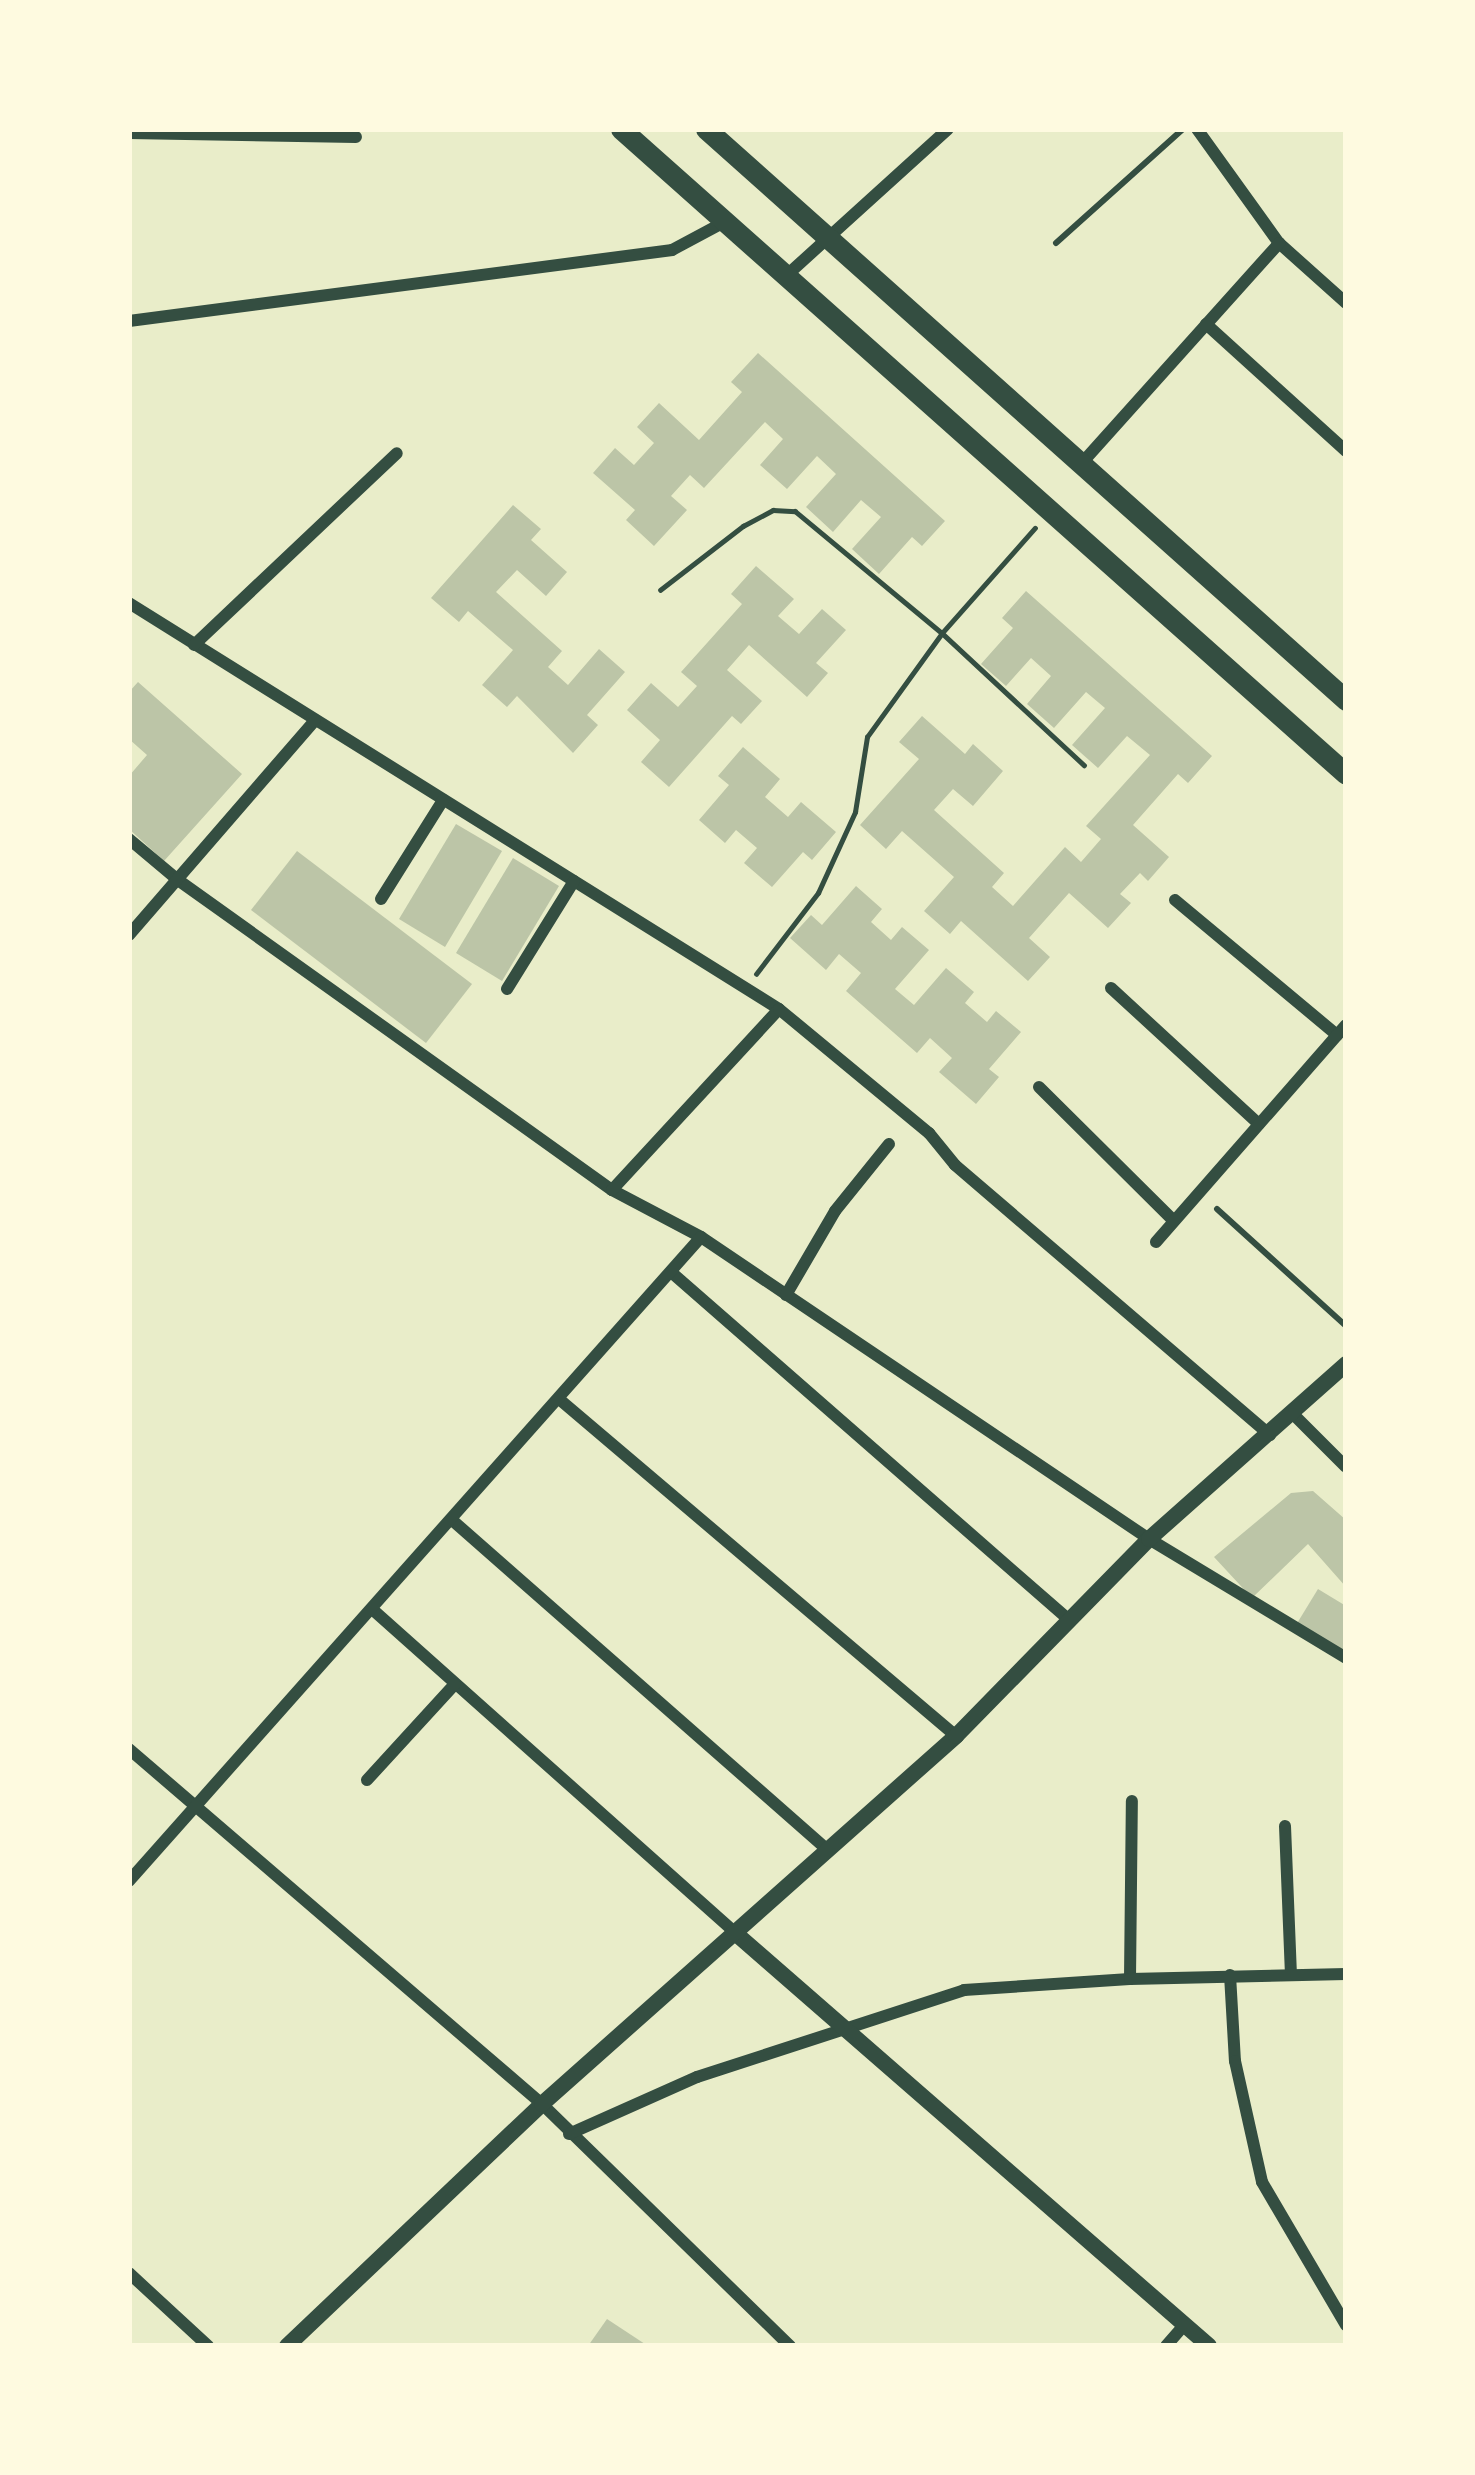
<!DOCTYPE html>
<style>
body{margin:0}
#map{position:relative;width:1475px;height:2475px;overflow:hidden;background:#e9edc9;font-family:"Roboto Condensed",sans-serif}
div>[style]{position:absolute}
.building>*{inset:0;background:#bcc5a7}
.path>*{height:4.5px;margin:-2.25px;padding:0 2.25px;transform-origin:2.25px;border-radius:2.25px;background:#344e41}
.service>*{height:6px;margin:-3px;padding:0 3px;transform-origin:3px;border-radius:3px;background:#344e41}
.minor>*{height:12px;margin:-6px;padding:0 6px;transform-origin:6px;border-radius:6px;background:#344e41}
.tertiary>*{height:16px;margin:-8px;padding:0 8px;transform-origin:8px;border-radius:8px;background:#344e41}
.primary>*{height:21px;margin:-10.5px;padding:0 10.5px;transform-origin:10.5px;border-radius:10.5px;background:#344e41}
span{translate:-50% -50%;white-space:nowrap;text-align:center;line-height:1.15;-webkit-text-stroke:10px #fefae0;paint-order:stroke}
.frame{position:absolute;inset:0;border:132px solid #fefae0;pointer-events:none}
</style>
<div id="map">
<div class="building">
<i style="clip-path:polygon(758px 353px,945px 521px,922px 546px,912px 537px,879px 574px,852px 549px,881px 517px,861px 500px,833px 532px,806px 507px,836px 474px,817px 456px,787px 489px,760px 465px,783px 439px,765px 422px,704px 488px,690px 475px,671px 496px,687px 510px,654px 546px,626px 520px,635px 510px,593px 473px,615px 448px,634px 465px,654px 443px,637px 427px,659px 403px,699px 440px,742px 392px,731px 382px)"></i>
<i style="clip-path:polygon(513px 505px,541px 529px,531px 540px,567px 572px,546px 596px,517px 570px,496px 592px,562px 651px,548px 667px,568px 685px,599px 649px,625px 672px,587px 715px,598px 725px,573px 753px,517px 696px,507px 707px,482px 685px,513px 650px,468px 611px,459px 622px,431px 598px)"></i>
<i style="clip-path:polygon(756px 566px,794px 599px,778px 616px,799px 634px,822px 609px,846px 630px,816px 663px,828px 673px,807px 697px,749px 645px,727px 670px,762px 701px,741px 724px,732px 716px,669px 787px,641px 762px,660px 740px,627px 710px,651px 683px,678px 707px,697px 686px,681px 672px,742px 604px,731px 594px)"></i>
<i style="clip-path:polygon(1026px 591px,1212px 756px,1188px 783px,1178px 774px,1133px 825px,1169px 857px,1148px 881px,1140px 873px,1120px 894px,1131px 903px,1108px 928px,1069px 893px,1029px 938px,1050px 957px,1028px 981px,961px 921px,950px 934px,924px 911px,954px 877px,902px 831px,886px 849px,860px 825px,919px 759px,899px 742px,922px 716px,965px 754px,973px 744px,1003px 771px,973px 806px,953px 789px,934px 810px,1004px 873px,992px 887px,1013px 906px,1065px 847px,1081px 862px,1101px 839px,1086px 826px,1150px 755px,1127px 736px,1098px 768px,1072px 745px,1105px 708px,1086px 692px,1054px 728px,1027px 704px,1051px 676px,1031px 658px,1006px 686px,981px 664px,1013px 628px,1002px 618px)"></i>
<i style="clip-path:polygon(138px 682px,242px 774px,164px 861px,129px 829px,129px 776px,147px 755px,129px 739px,129px 692px)"></i>
<i style="clip-path:polygon(743px 747px,780px 779px,765px 797px,788px 817px,801px 802px,836px 832px,812px 860px,803px 852px,772px 887px,744px 863px,757px 848px,736px 830px,725px 843px,699px 820px,729px 785px,718px 776px)"></i>
<i style="clip-path:polygon(456px 824px,502px 851px,445px 947px,399px 919px)"></i>
<i style="clip-path:polygon(297px 851px,472px 984px,426px 1043px,251px 910px)"></i>
<i style="clip-path:polygon(513px 858px,559px 886px,502px 981px,456px 953px)"></i>
<i style="clip-path:polygon(856px 886px,882px 909px,871px 922px,891px 940px,902px 927px,929px 950px,895px 989px,914px 1005px,946px 968px,974px 992px,965px 1003px,987px 1022px,996px 1011px,1021px 1032px,989px 1069px,999px 1077px,976px 1104px,939px 1072px,952px 1058px,930px 1038px,917px 1053px,846px 991px,861px 973px,839px 954px,826px 970px,790px 938px,811px 915px,822px 925px)"></i>
<i style="clip-path:polygon(1313px 1491px,1346px 1520px,1346px 1587px,1308px 1544px,1252px 1598px,1214px 1557px,1291px 1493px)"></i>
<i style="clip-path:polygon(1318px 1589px,1346px 1606px,1346px 1655px,1296px 1625px)"></i>
<i style="clip-path:polygon(607px 2319px,648px 2346px,588px 2346px)"></i>
</div>
<div class="path">
<i style="left:660px;top:590px;width:105px;rotate:-37.6deg"></i>
<i style="left:743px;top:526px;width:34px;rotate:-28deg"></i>
<i style="left:773px;top:510px;width:22px;rotate:3deg"></i>
<i style="left:795px;top:511px;width:191px;rotate:39.7deg"></i>
<i style="left:942px;top:633px;width:194px;rotate:42.9deg"></i>
<i style="left:756px;top:974px;width:102px;rotate:-52.6deg"></i>
<i style="left:818px;top:893px;width:89px;rotate:-65.4deg"></i>
<i style="left:855px;top:812px;width:76px;rotate:-80.9deg"></i>
<i style="left:867px;top:737px;width:128px;rotate:-54.2deg"></i>
<i style="left:942px;top:633px;width:140px;rotate:-48.5deg"></i>
</div>
<div class="service">
<i style="left:1056px;top:243px;width:171px;rotate:-41.9deg"></i>
<i style="left:1217px;top:1209px;width:174px;rotate:42.2deg"></i>
</div>
<div class="minor">
<i style="left:1197px;top:129px;width:140px;rotate:54.3deg"></i>
<i style="left:1279px;top:243px;width:90px;rotate:41.8deg"></i>
<i style="left:129px;top:133px;width:227px;rotate:1deg"></i>
<i style="left:787px;top:275px;width:217px;rotate:-42.2deg"></i>
<i style="left:129px;top:321px;width:548px;rotate:-7.45deg"></i>
<i style="left:672px;top:250px;width:61px;rotate:-28.2deg"></i>
<i style="left:1206px;top:324px;width:189px;rotate:42.2deg"></i>
<i style="left:1081px;top:464px;width:297px;rotate:-48.1deg"></i>
<i style="left:129px;top:603px;width:766px;rotate:31.99deg"></i>
<i style="left:194px;top:645px;width:279px;rotate:-43.4deg"></i>
<i style="left:129px;top:839px;width:64px;rotate:39.9deg"></i>
<i style="left:178px;top:880px;width:533px;rotate:35.54deg"></i>
<i style="left:612px;top:1190px;width:101px;rotate:27.8deg"></i>
<i style="left:701px;top:1237px;width:540px;rotate:33.98deg"></i>
<i style="left:1149px;top:1539px;width:230px;rotate:31.1deg"></i>
<i style="left:381px;top:899px;width:117px;rotate:-57.9deg"></i>
<i style="left:1175px;top:900px;width:211px;rotate:39.8deg"></i>
<i style="left:129px;top:935px;width:284px;rotate:-49.1deg"></i>
<i style="left:1111px;top:988px;width:201px;rotate:42.6deg"></i>
<i style="left:507px;top:989px;width:127px;rotate:-58.2deg"></i>
<i style="left:1039px;top:1087px;width:190px;rotate:44.8deg"></i>
<i style="left:612px;top:1190px;width:246px;rotate:-47.3deg"></i>
<i style="left:779px;top:1009px;width:195px;rotate:39.6deg"></i>
<i style="left:929px;top:1133px;width:41px;rotate:50.9deg"></i>
<i style="left:955px;top:1165px;width:415px;rotate:40.6deg"></i>
<i style="left:1156px;top:1242px;width:288px;rotate:-48.8deg"></i>
<i style="left:671px;top:1272px;width:527px;rotate:41.16deg"></i>
<i style="left:786px;top:1295px;width:97px;rotate:-59.7deg"></i>
<i style="left:835px;top:1211px;width:86px;rotate:-51.1deg"></i>
<i style="left:559px;top:1399px;width:521px;rotate:40.33deg"></i>
<i style="left:1292px;top:1413px;width:76px;rotate:45deg"></i>
<i style="left:452px;top:1520px;width:500px;rotate:41.3deg"></i>
<i style="left:372px;top:1609px;width:485px;rotate:41.7deg"></i>
<i style="left:129px;top:1749px;width:545px;rotate:40.68deg"></i>
<i style="left:542px;top:2104px;width:347px;rotate:44.3deg"></i>
<i style="left:367px;top:1780px;width:130px;rotate:-47.5deg"></i>
<i style="left:1285px;top:1826px;width:147px;rotate:87.7deg"></i>
<i style="left:129px;top:1881px;width:861px;rotate:-48.39deg"></i>
<i style="left:1230px;top:1975px;width:86px;rotate:86.7deg"></i>
<i style="left:1235px;top:2061px;width:124px;rotate:77.4deg"></i>
<i style="left:1262px;top:2182px;width:166px;rotate:59.6deg"></i>
<i style="left:1130px;top:1979px;width:178px;rotate:-89.4deg"></i>
<i style="left:569px;top:2134px;width:140px;rotate:-24deg"></i>
<i style="left:697px;top:2077px;width:281px;rotate:-18deg"></i>
<i style="left:964px;top:1990px;width:166px;rotate:-3.8deg"></i>
<i style="left:1130px;top:1979px;width:216px;rotate:-1.3deg"></i>
<i style="left:129px;top:2273px;width:108px;rotate:42.7deg"></i>
<i style="left:1166px;top:2346px;width:28px;rotate:-49deg"></i>
</div>
<div class="tertiary">
<i style="left:734px;top:1932px;width:630px;rotate:41.07deg"></i>
<i style="left:287px;top:2346px;width:352px;rotate:-43.5deg"></i>
<i style="left:542px;top:2104px;width:554px;rotate:-41.63deg"></i>
<i style="left:956px;top:1736px;width:276px;rotate:-45.6deg"></i>
<i style="left:1149px;top:1539px;width:264px;rotate:-41.6deg"></i>
</div>
<div class="primary">
<i style="left:621px;top:129px;width:970px;rotate:41.66deg"></i>
<i style="left:706px;top:129px;width:858px;rotate:41.74deg"></i>
</div>
<div class="frame"></div>
</div>
